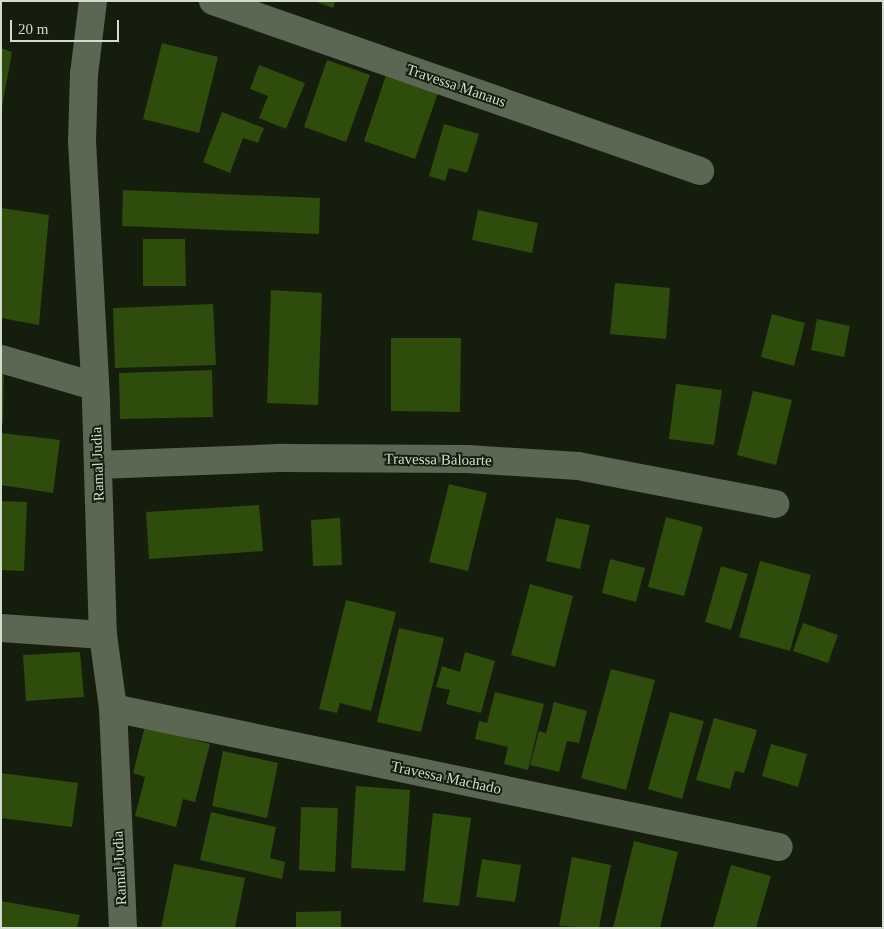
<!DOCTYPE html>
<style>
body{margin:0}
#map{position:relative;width:884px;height:929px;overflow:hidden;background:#151e0c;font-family:Georgia,serif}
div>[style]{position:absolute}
.building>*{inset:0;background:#2e4c0b}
.minor>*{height:28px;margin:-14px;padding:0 14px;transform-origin:14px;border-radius:14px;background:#5b6752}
span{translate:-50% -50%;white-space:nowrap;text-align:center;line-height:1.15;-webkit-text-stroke:4px #151e0c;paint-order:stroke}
.street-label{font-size:15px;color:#d4dbcf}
.frame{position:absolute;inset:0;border:2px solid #d4dbcf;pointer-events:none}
.scale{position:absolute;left:10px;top:20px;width:109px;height:22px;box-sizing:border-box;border:2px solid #d4dbcf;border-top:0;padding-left:6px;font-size:15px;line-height:18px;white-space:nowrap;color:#d4dbcf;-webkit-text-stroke:4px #151e0c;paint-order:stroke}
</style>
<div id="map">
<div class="building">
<i style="clip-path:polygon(314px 1px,335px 1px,333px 8px)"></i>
<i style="clip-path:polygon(162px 43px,218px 57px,199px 133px,143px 119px)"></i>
<i style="clip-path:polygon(1px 48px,12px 52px,2px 107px,1px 107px)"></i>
<i style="clip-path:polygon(327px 60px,370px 75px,346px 142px,304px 127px)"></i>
<i style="clip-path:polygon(259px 65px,305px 83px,286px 129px,259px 118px,268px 96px,250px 89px)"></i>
<i style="clip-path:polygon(388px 69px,440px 87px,415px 159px,364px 141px)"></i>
<i style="clip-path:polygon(222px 112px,264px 128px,258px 143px,243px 138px,230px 173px,203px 162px)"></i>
<i style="clip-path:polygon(444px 124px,479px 134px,467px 173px,449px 168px,445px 181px,429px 176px)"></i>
<i style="clip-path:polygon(123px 190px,320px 198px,319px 234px,122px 226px)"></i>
<i style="clip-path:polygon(1px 208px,49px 215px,39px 325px,1px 318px)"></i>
<i style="clip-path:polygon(478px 210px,538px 223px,532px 253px,472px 240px)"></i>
<i style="clip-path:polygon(143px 239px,185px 239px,186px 286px,143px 286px)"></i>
<i style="clip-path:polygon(615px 283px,670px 288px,666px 339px,610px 334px)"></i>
<i style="clip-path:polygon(271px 290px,322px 293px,318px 405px,267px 403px)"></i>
<i style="clip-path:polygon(213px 304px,216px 365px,115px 368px,113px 308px)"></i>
<i style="clip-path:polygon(772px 314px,805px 323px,794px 366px,761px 357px)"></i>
<i style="clip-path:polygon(817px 319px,850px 326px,844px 357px,811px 350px)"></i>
<i style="clip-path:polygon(391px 338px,461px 338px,460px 412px,391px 411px)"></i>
<i style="clip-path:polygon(1px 368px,4px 368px,3px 423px,1px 423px)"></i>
<i style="clip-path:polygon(212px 370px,213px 417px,120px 419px,119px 373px)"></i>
<i style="clip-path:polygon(676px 384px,722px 390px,714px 445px,669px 439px)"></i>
<i style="clip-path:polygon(753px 391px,792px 400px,776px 465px,737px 455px)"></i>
<i style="clip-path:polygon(1px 433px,60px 440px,53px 493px,1px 485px)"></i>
<i style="clip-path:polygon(449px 484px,487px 493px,468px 571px,429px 562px)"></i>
<i style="clip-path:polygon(1px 501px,27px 502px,24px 571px,1px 570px)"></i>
<i style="clip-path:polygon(259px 505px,263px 551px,149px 559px,146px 512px)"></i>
<i style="clip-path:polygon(666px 517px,703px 527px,684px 596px,648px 587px)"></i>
<i style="clip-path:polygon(340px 518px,342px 565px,313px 566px,311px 520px)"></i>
<i style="clip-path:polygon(556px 518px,590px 525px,580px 569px,546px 561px)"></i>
<i style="clip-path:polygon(610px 559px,645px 568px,636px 602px,602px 593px)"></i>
<i style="clip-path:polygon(760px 561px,811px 575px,790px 651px,739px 637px)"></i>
<i style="clip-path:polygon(721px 566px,748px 574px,731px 630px,705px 622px)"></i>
<i style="clip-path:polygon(530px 584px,573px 596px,555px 667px,511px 655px)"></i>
<i style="clip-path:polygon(346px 600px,396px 612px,371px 711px,340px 703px,337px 713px,319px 709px)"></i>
<i style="clip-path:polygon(803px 623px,838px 635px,828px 663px,793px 651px)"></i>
<i style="clip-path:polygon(399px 628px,444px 638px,421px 732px,377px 722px)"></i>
<i style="clip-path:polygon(80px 652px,84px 697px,26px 701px,23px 655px)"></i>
<i style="clip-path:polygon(465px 652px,495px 661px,481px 713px,446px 704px,450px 690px,436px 687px,442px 666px,460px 672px)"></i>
<i style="clip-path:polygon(611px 669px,655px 680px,626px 790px,581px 778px)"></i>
<i style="clip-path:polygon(495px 692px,544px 704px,528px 770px,504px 764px,508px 747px,475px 739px,479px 721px,487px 723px)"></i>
<i style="clip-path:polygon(554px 702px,587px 711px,579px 743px,567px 741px,559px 772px,530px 765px,539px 731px,546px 733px)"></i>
<i style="clip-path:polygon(670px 712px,704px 721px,682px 799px,648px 789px)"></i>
<i style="clip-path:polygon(714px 718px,757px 730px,744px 773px,735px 771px,730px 789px,696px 780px)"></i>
<i style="clip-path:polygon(145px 726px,210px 744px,195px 802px,183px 799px,176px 827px,135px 816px,145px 777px,133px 773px)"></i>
<i style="clip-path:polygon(771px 744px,807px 754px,798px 787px,762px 776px)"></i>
<i style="clip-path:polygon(223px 751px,278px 763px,267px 818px,212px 806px)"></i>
<i style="clip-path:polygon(1px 773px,78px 783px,72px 827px,1px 818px)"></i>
<i style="clip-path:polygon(356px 786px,410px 790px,405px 871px,351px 868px)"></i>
<i style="clip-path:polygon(301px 807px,338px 808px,335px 872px,299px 870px)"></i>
<i style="clip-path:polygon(211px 812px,276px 827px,270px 858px,285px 862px,282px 879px,200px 860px)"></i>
<i style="clip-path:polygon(433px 813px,471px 818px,459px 906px,423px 902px)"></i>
<i style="clip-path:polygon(634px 841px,678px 852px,660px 928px,613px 928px)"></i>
<i style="clip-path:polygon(572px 857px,611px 865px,599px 928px,559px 926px)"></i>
<i style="clip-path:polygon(482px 859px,521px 865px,515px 902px,476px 897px)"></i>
<i style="clip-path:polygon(174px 864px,245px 878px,235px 928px,161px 928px)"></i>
<i style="clip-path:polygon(731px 865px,771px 876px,756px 928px,713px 928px)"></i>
<i style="clip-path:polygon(1px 901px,80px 915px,77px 928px,1px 928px)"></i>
<i style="clip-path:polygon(341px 911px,341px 928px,296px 928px,296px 912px)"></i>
</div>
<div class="minor">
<i style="left:93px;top:1px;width:74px;rotate:97deg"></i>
<i style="left:84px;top:74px;width:67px;rotate:91.7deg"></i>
<i style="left:82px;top:141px;width:262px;rotate:86.9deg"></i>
<i style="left:96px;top:403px;width:232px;rotate:88.3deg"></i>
<i style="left:103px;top:635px;width:74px;rotate:82.2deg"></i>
<i style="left:113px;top:708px;width:220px;rotate:87.4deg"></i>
<i style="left:213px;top:1px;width:516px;rotate:19.24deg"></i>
<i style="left:1px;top:359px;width:97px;rotate:16.2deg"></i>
<i style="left:98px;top:465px;width:186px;rotate:-2.2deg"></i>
<i style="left:284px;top:458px;width:183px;rotate:0.3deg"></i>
<i style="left:467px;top:459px;width:111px;rotate:3.6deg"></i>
<i style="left:578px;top:466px;width:201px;rotate:10.9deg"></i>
<i style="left:1px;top:628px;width:102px;rotate:3.9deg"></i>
<i style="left:113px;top:708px;width:680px;rotate:11.79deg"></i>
</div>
<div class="street-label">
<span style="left:456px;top:86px;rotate:19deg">Travessa Manaus</span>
<span style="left:438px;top:460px;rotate:1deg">Travessa Baloarte</span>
<span style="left:98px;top:464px;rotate:-92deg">Ramal Judia</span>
<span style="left:446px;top:778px;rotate:12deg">Travessa Machado</span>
<span style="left:120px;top:868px;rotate:-93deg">Ramal Judia</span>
</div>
<div class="frame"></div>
<div class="scale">20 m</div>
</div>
